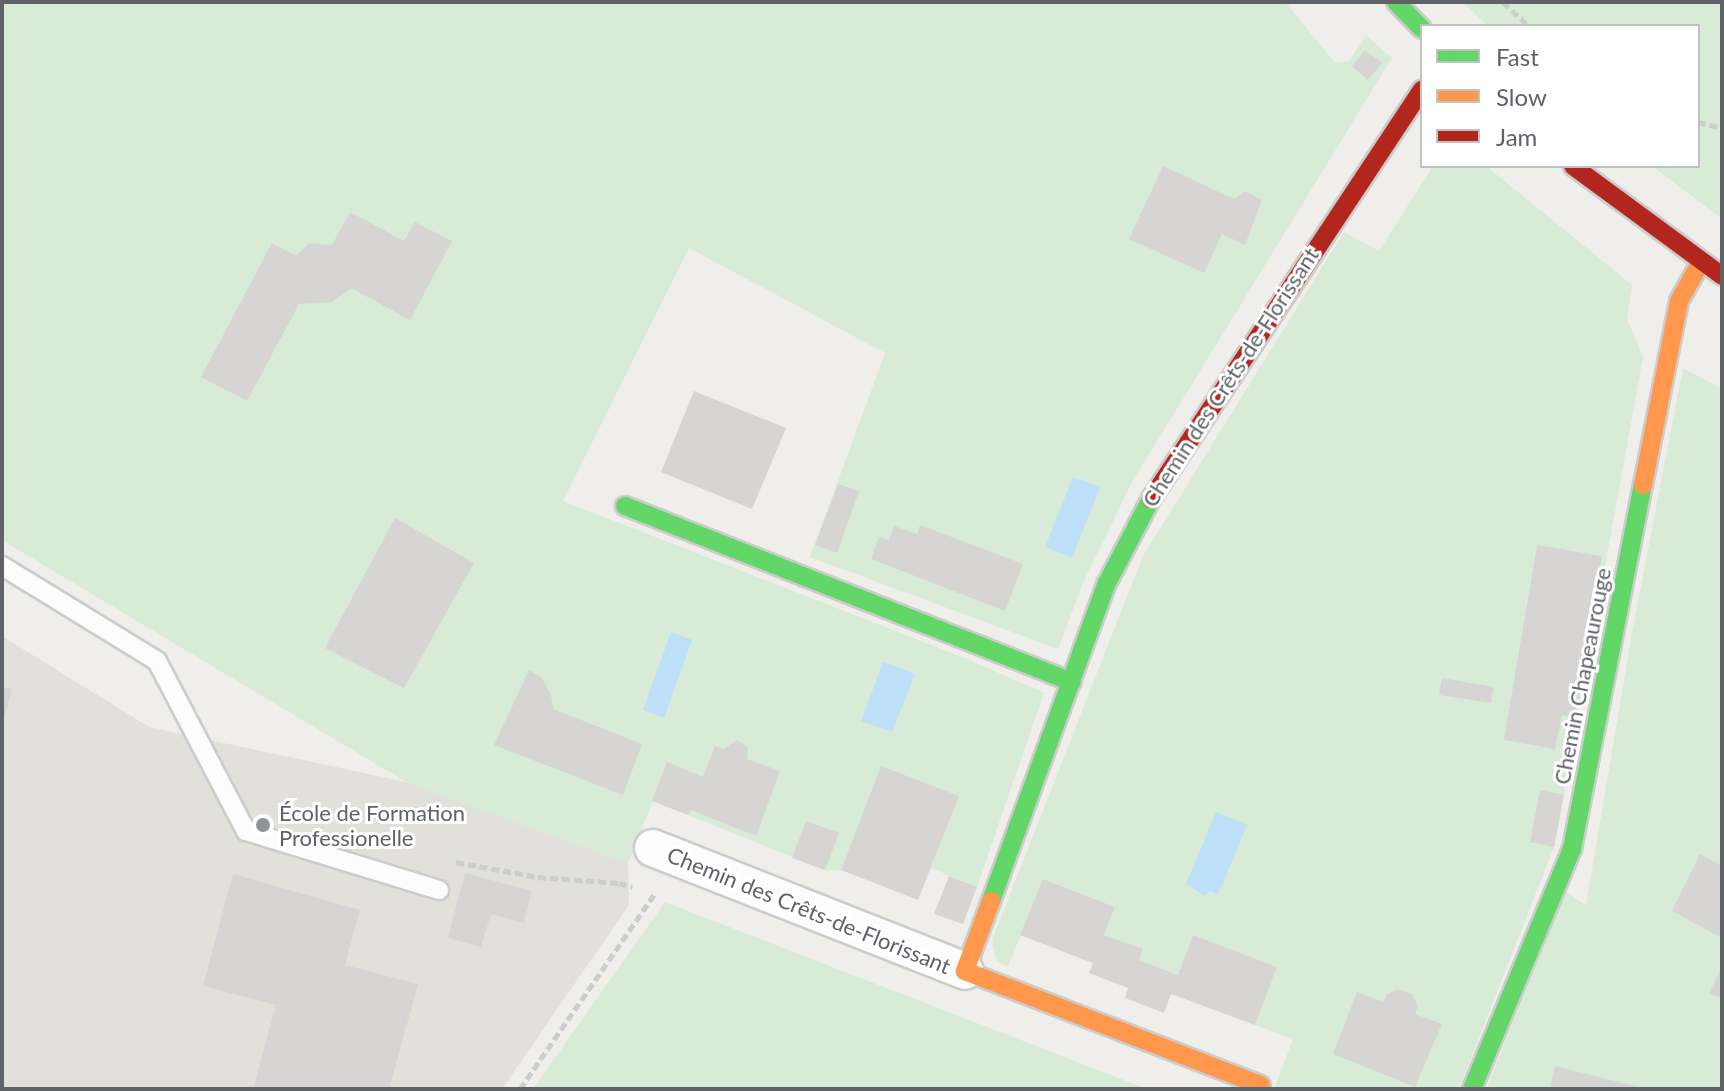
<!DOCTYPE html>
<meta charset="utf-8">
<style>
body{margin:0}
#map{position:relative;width:1724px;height:1091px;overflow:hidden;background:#efeeea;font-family:Lato,sans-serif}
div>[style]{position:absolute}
.education>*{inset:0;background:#e2e0da}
.green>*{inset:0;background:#d8ebd6}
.water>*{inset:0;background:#bfe0f9}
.building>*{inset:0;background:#d6d5d3}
.path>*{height:5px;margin-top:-2.5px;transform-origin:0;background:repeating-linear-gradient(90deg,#cacfcc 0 8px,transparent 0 12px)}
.roads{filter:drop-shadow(2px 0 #cbcccc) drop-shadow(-2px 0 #cbcccc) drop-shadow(0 2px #cbcccc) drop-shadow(0 -2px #cbcccc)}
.lane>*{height:18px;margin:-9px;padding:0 9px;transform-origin:9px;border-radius:9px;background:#fdfcfc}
.street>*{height:36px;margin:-18px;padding:0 18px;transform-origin:18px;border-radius:18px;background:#fdfcfc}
.fast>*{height:18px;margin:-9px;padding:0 9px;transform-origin:9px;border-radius:9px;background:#63d668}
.slow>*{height:18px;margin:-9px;padding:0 9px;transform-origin:9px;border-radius:9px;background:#ff974d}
.jam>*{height:18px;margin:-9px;padding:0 9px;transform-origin:9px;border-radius:9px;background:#b3261e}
.dots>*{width:22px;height:22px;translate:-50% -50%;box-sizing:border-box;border:4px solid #fff;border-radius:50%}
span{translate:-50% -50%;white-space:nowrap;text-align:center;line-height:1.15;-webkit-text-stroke:6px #fff;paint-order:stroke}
.street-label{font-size:22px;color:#5f6368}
.poi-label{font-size:22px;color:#5f6368}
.left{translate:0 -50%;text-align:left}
.frame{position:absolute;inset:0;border:4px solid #5f6368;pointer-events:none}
.legend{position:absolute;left:1420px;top:24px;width:280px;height:144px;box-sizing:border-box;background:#fff;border:2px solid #bfc1c3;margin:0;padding:10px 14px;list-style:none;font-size:24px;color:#5f6368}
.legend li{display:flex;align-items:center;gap:16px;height:40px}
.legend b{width:40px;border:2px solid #bfc1c3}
</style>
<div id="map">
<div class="education">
<i style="clip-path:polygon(2px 636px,149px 727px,406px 782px,628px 863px,629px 905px,502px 1089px,2px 1089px)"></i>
</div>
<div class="green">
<i style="clip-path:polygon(2px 2px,1285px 2px,1335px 63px,1349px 61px,1366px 35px,1392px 58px,1132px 482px,1083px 583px,1058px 649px,810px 557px,885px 353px,689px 248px,563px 501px,967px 659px,1044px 693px,977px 887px,931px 868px,958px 796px,881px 767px,841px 870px,825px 870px,653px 801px,628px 863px,406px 782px,2px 540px)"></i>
<i style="clip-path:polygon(1463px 2px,1722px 2px,1722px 219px,1652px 166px,1698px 166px,1698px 26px,1488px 26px)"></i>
<i style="clip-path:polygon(1433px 166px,1486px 166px,1632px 285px,1627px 319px,1643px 357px,1554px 847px,1459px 1089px,1274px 1089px,1293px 1039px,1255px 1025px,1277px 967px,1193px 935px,1178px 975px,1139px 960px,1142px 949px,1104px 935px,1115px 907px,1043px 879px,1008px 967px,996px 960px,992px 940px,1143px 556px,1344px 232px,1379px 251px)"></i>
<i style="clip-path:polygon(1683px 368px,1722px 389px,1722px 1089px,1486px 1089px,1566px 892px,1586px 905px,1632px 633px)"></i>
<i style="clip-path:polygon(665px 902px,1147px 1089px,533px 1089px)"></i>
</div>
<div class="water">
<i style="clip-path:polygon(1073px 477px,1100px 487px,1072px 558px,1045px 547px)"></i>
<i style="clip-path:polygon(671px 632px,692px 640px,664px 718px,643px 710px)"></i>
<i style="clip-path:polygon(883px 662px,915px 674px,892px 732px,861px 721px)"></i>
<i style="clip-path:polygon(1216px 812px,1247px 825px,1218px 895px,1210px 891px,1205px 896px,1186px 884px)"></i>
</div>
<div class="building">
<i style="clip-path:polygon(1365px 50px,1382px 63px,1368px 80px,1352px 66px)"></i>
<i style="clip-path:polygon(1163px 166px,1234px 199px,1246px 191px,1262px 200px,1245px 245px,1222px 234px,1204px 273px,1129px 239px)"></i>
<i style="clip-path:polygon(350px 212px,404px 241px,415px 222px,452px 241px,410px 320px,351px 288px,332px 302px,299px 304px,247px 401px,201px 377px,272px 243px,296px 256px,309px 243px,332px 245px)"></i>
<i style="clip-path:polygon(694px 391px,786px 428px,752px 509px,661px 472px)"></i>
<i style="clip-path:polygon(838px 484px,859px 491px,837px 553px,815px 545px)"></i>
<i style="clip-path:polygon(395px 518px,474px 563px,404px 688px,325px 648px)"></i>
<i style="clip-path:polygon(920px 525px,1023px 564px,1005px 611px,871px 559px,879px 537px,889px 540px,894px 526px,917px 534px)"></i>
<i style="clip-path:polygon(1537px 545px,1602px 556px,1575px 718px,1562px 715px,1555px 749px,1504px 740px)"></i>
<i style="clip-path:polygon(529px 670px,541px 677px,551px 694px,553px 709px,642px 744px,623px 795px,494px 745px)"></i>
<i style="clip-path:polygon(1442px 678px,1494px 687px,1491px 703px,1439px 695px)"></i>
<i style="clip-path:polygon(2px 687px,12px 689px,3px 723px,2px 723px)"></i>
<i style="clip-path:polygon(737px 740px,748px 748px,747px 759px,780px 771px,756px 836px,691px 810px,688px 815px,652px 801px,667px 762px,703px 777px,715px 746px,723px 749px)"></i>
<i style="clip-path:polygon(881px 766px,959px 796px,918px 900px,841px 870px)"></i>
<i style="clip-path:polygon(1540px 790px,1564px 795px,1554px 847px,1530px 842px)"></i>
<i style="clip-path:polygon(806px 821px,839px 833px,825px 870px,792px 858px)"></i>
<i style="clip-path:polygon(1700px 854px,1722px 866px,1722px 938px,1672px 911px)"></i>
<i style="clip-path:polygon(465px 873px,532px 891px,524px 923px,491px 914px,481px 947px,448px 938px)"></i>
<i style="clip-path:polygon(233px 874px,360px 910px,345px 965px,418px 984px,389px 1089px,253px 1089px,276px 1005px,203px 986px)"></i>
<i style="clip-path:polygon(949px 876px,977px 887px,963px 924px,934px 914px)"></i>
<i style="clip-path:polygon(1043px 879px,1115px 907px,1104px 935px,1143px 949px,1139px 960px,1178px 975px,1193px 935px,1277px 967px,1255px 1025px,1171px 994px,1164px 1013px,1125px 998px,1128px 988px,1089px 973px,1093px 963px,1020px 935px)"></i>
<i style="clip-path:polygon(1722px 967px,1722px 999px,1709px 993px)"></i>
<i style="clip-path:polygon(1398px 989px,1413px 995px,1418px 1006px,1415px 1014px,1442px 1024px,1415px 1087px,1333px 1054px,1357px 992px,1384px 1002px,1386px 995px)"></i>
<i style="clip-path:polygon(1555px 1066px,1643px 1088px,1643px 1089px,1550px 1089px)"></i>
</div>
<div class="path">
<i style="left:1503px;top:2px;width:35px;rotate:43deg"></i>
<i style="left:1698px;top:122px;width:25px;rotate:14deg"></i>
<i style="left:456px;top:862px;width:83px;rotate:10.4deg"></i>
<i style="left:538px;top:877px;width:81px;rotate:4.2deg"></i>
<i style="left:619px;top:883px;width:14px;rotate:17deg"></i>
<i style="left:520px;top:1089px;width:236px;rotate:-55.4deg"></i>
</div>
<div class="roads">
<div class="lane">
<i style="left:2px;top:566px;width:182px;rotate:31.5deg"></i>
<i style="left:157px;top:661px;width:192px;rotate:62.4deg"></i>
<i style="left:246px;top:831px;width:202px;rotate:17deg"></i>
</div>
<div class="street">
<i style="left:653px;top:848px;width:335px;rotate:21.5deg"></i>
</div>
<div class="fast">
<i style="left:1396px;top:2px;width:37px;rotate:46deg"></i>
<i style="left:625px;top:506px;width:480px;rotate:21.5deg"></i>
<i style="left:991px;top:901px;width:338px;rotate:-70deg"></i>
<i style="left:1107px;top:583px;width:95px;rotate:-62.4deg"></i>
<i style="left:1472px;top:1089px;width:260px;rotate:-67.4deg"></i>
<i style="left:1572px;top:849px;width:371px;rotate:-79deg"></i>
</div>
<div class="slow">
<i style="left:1643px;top:485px;width:187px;rotate:-78.9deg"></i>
<i style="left:1679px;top:301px;width:45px;rotate:-60.6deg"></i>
<i style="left:991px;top:901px;width:75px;rotate:110.4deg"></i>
<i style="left:965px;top:971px;width:317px;rotate:21.1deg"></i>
</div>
<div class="jam">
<i style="left:1573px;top:166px;width:185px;rotate:36.4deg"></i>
<i style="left:1151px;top:499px;width:491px;rotate:-56.5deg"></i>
</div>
</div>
<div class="dots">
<i style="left:263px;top:825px;background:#919496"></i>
</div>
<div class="street-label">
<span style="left:1230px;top:377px;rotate:-57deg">Chemin des Crêts-de-Florissant</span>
<span style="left:1582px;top:676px;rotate:-79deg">Chemin Chapeaurouge</span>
<span style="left:809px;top:910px;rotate:22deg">Chemin des Crêts-de-Florissant</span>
</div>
<div class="poi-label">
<span class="left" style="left:279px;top:825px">École de Formation<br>Professionelle</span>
</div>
<div class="frame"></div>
<ul class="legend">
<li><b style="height:10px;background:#63d668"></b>Fast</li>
<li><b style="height:10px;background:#ff974d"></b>Slow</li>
<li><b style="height:10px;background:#b3261e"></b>Jam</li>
</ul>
</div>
